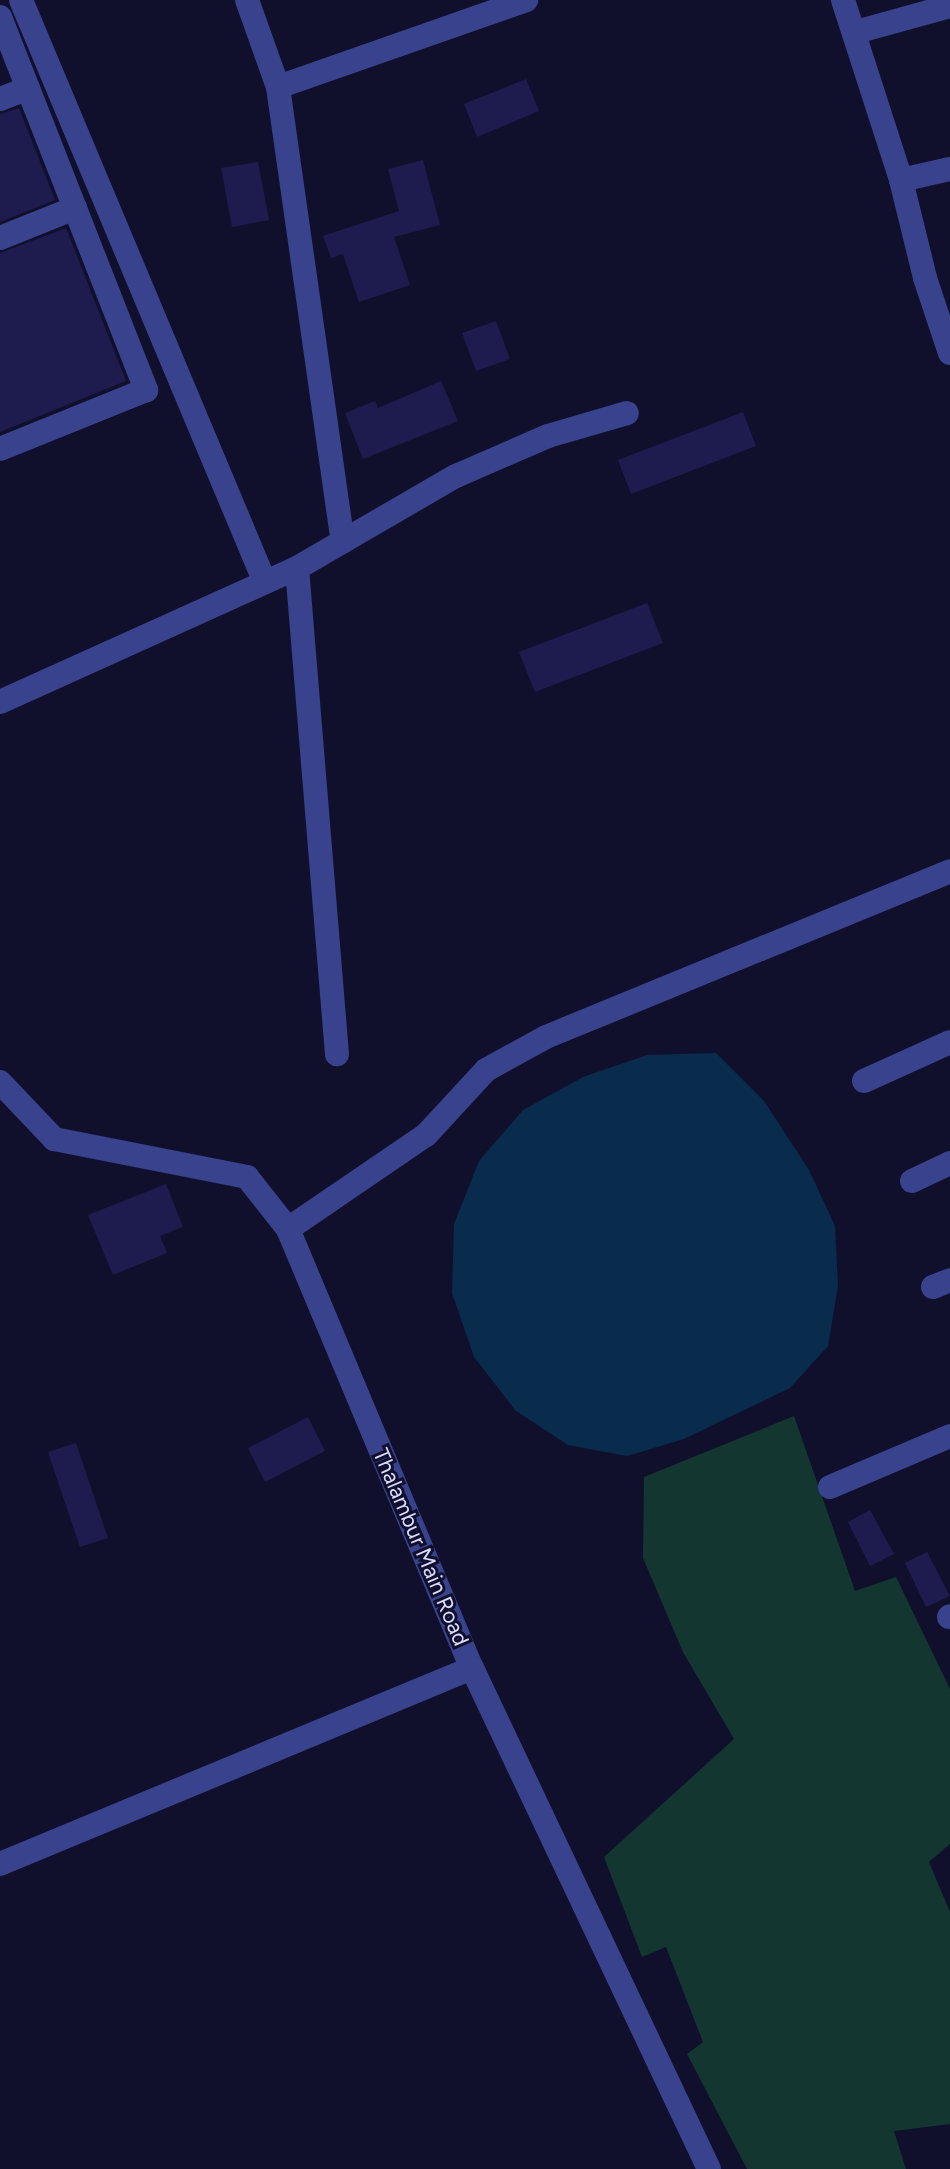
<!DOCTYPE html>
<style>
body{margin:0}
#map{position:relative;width:950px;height:2169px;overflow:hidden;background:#11102c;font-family:Figtree,sans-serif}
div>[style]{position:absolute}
.green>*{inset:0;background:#133630}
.water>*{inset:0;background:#092b4c}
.building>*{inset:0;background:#1e1b4e}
.minor>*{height:24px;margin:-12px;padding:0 12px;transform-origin:12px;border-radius:12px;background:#39428d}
span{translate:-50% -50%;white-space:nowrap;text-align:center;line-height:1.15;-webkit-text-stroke:6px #11102c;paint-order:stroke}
.street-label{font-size:22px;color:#dbdcff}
</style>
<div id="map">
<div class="green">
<i style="clip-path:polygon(794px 1416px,855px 1591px,896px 1577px,950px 1689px,950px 1844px,929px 1862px,950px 1912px,950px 2124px,894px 2131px,906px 2169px,747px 2169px,687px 2054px,703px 2042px,666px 1947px,642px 1957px,604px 1857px,734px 1739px,683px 1652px,643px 1558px,644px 1477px)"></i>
</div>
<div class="water">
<i style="clip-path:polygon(716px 1053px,764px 1101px,809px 1170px,835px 1226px,838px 1286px,828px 1346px,790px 1388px,684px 1439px,627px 1456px,568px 1445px,516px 1411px,474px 1357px,452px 1293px,454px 1224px,479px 1161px,523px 1110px,583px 1077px,647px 1055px)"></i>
</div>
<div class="building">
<i style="clip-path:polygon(526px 79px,539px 111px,477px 137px,464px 104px)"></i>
<i style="clip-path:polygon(19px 108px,55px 200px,0 222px,0 114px)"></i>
<i style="clip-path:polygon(423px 160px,440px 225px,394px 237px,410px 285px,359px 302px,343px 254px,331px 258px,323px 236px,399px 211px,388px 169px)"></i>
<i style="clip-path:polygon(258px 162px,269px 220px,232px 227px,221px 168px)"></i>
<i style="clip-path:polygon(66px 228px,126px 381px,0 432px,0 253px)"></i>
<i style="clip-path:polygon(496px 321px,510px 359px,476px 371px,462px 333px)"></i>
<i style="clip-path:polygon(441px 381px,458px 421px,363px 459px,345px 413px,375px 401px,378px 408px)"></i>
<i style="clip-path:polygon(743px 412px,756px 446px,631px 494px,618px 460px)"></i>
<i style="clip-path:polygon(647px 603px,663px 643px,535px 692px,519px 652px)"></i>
<i style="clip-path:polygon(166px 1184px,183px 1227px,160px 1236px,167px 1253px,113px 1275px,88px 1215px)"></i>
<i style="clip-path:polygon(308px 1417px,325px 1451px,265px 1482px,248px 1448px)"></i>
<i style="clip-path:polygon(76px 1443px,108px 1538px,80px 1547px,48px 1452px)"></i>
<i style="clip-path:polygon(870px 1510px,894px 1554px,870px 1566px,848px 1522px)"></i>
<i style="clip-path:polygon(927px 1552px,950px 1596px,926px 1607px,905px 1563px)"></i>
</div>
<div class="minor">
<i style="left:21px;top:0;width:629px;rotate:67.27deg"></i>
<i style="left:247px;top:0;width:92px;rotate:70.4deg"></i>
<i style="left:278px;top:87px;width:459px;rotate:81.9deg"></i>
<i style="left:843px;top:0;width:189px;rotate:72.1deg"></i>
<i style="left:901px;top:180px;width:101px;rotate:76.2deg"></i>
<i style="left:925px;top:278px;width:79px;rotate:71.6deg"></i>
<i style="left:0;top:17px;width:401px;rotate:68.6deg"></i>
<i style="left:146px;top:390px;width:157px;rotate:158deg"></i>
<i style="left:856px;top:32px;width:98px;rotate:-15.5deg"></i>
<i style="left:278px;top:87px;width:263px;rotate:-19.3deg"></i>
<i style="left:0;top:99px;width:30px;rotate:-21deg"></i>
<i style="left:901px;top:180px;width:50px;rotate:-12.7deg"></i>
<i style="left:0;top:238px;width:81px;rotate:-21.8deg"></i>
<i style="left:297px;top:568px;width:488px;rotate:85.3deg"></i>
<i style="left:0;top:702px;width:326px;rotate:-24.3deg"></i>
<i style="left:297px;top:568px;width:184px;rotate:-30.1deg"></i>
<i style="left:456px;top:476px;width:100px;rotate:-23.5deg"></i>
<i style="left:548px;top:436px;width:82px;rotate:-16.2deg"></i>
<i style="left:864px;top:1081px;width:94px;rotate:-24.4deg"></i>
<i style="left:0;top:1082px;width:79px;rotate:46.5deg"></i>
<i style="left:54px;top:1139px;width:197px;rotate:11.1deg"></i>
<i style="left:247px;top:1177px;width:66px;rotate:51.7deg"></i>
<i style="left:288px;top:1229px;width:476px;rotate:67.3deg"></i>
<i style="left:472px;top:1668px;width:554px;rotate:64.68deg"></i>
<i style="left:912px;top:1181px;width:42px;rotate:-25.3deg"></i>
<i style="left:288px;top:1229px;width:167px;rotate:-34.3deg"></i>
<i style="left:426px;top:1135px;width:88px;rotate:-47.3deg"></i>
<i style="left:486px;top:1070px;width:68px;rotate:-28.8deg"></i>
<i style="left:546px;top:1037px;width:437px;rotate:-22.3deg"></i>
<i style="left:933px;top:1287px;width:18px;rotate:-22deg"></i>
<i style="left:830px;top:1487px;width:130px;rotate:-23deg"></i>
<i style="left:949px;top:1617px;width:1px;rotate:-45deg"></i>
<i style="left:0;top:1864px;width:511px;rotate:-22.55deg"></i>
</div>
<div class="street-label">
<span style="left:421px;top:1547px;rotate:67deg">Thalambur Main Road</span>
</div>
</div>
